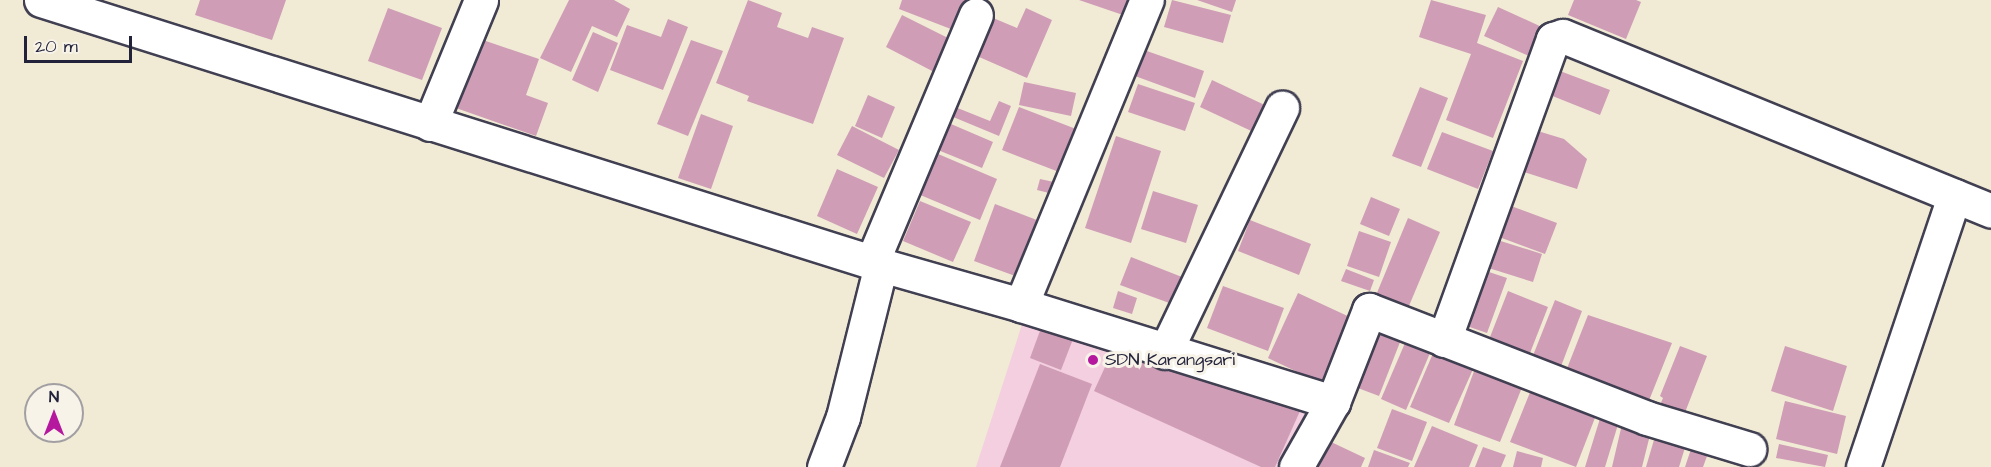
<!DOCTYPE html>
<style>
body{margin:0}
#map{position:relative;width:1991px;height:467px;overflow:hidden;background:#f1ebd5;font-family:"Architects Daughter",sans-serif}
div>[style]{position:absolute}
.built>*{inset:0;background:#f3cfdf}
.building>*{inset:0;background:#cf9db6}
.roads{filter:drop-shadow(2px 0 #414052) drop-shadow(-2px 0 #414052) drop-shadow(0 2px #414052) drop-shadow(0 -2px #414052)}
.minor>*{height:33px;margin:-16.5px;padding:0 16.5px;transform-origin:16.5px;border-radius:16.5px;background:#fff}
.dots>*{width:16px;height:16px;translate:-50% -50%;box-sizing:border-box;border:3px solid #f7f3e8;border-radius:50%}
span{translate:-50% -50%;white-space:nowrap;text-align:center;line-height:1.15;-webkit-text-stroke:6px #f7f3e8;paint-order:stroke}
.poi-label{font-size:18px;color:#22223b}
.left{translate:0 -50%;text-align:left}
.north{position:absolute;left:24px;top:383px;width:60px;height:60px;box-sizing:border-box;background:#f7f3e8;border:2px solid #a29fa3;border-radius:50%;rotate:0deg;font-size:16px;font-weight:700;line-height:24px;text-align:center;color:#22223b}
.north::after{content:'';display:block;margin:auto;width:21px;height:27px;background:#b5179e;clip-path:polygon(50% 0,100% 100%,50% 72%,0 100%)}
.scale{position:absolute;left:24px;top:36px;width:108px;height:27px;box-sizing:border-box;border:3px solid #22223b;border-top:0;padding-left:8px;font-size:18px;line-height:21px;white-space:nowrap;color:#22223b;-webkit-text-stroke:4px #f7f3e8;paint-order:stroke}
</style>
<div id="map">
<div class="built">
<i style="clip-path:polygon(1027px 309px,1324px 410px,1292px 467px,976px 467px)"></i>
</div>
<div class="building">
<i style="clip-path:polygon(200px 0,286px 0,272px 40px,195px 15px)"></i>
<i style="clip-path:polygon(569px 0,614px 0,630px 9px,617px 37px,592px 26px,571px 72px,540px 58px)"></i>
<i style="clip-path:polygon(748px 0,782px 13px,777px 27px,808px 38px,812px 27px,844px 38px,813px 124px,747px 101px,749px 96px,716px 83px)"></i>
<i style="clip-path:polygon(902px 0,968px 0,956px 31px,899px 9px)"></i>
<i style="clip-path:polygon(1079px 0,1128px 0,1123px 15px)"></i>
<i style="clip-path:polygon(1172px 0,1231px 15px,1223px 43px,1164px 27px)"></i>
<i style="clip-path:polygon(1197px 0,1236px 0,1232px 12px)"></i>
<i style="clip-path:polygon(1431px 0,1486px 15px,1477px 43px,1523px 61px,1493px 138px,1446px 120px,1471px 54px,1419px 37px)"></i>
<i style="clip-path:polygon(1574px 0,1636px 0,1641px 2px,1626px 39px,1568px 15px)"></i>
<i style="clip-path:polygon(1498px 7px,1544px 28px,1531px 57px,1484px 36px)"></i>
<i style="clip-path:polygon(388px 8px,442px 28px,422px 80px,368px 61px)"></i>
<i style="clip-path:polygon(1026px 8px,1052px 20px,1027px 78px,970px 53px,986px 15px,1017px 28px)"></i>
<i style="clip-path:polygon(902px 15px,952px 40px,936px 73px,886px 47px)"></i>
<i style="clip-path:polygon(668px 19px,688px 27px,663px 90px,610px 70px,627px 25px,661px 37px)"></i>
<i style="clip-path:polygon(593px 32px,618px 43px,598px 92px,572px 80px)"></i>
<i style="clip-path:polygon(480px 39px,539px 59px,526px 95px,548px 103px,536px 136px,456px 108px)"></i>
<i style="clip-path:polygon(691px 40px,723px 51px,688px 136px,657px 124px)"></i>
<i style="clip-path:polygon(1144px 50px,1204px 71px,1195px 98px,1135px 76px)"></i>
<i style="clip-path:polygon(1560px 71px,1610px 90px,1600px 115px,1550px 95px)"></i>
<i style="clip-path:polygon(1212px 80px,1275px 110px,1262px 136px,1200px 107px)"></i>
<i style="clip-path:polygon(1024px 82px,1076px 93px,1071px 116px,1019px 105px)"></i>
<i style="clip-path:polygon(1138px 84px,1195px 103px,1185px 131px,1128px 112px)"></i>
<i style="clip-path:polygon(1420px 87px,1448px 98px,1421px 167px,1392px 156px)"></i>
<i style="clip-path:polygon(868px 95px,895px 107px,882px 138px,855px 126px)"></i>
<i style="clip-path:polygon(999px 101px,1011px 106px,999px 136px,946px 114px,950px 105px,990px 121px)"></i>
<i style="clip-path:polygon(1019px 107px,1076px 129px,1059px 172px,1002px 150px)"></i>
<i style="clip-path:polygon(701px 114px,733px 126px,711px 189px,678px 178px)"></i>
<i style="clip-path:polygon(944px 121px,993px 142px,982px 168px,933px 148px)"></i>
<i style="clip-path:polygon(852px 126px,899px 150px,884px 178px,837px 155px)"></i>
<i style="clip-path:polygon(1528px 128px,1564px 139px,1587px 159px,1577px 189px,1515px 169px)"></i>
<i style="clip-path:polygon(1442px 132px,1493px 151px,1478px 189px,1427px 169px)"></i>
<i style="clip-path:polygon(1116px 136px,1161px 151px,1131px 243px,1085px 228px)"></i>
<i style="clip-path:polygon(924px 148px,997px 179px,980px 220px,906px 189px)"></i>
<i style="clip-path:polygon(837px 169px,878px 187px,857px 234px,817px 216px)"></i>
<i style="clip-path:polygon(1040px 179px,1063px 184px,1049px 193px,1037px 190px)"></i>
<i style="clip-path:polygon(1153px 191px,1198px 205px,1186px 243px,1141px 229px)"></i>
<i style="clip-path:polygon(1371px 197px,1400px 209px,1389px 236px,1360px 224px)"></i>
<i style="clip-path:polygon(920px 201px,971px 222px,953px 262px,903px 241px)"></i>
<i style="clip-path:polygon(1503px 203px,1557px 223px,1545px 254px,1491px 234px)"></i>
<i style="clip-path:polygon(995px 204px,1042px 222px,1021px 278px,974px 261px)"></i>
<i style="clip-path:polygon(1408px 218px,1440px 232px,1406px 313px,1374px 300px)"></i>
<i style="clip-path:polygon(1250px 220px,1311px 244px,1299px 275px,1238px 251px)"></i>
<i style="clip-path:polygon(1359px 231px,1391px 242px,1379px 277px,1347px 266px)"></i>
<i style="clip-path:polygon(1488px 237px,1542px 254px,1533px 282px,1479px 265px)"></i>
<i style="clip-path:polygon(1131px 257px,1182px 277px,1172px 304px,1120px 285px)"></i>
<i style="clip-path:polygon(1477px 268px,1507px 278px,1487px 333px,1458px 323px)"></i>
<i style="clip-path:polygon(1346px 269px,1374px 280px,1370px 291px,1341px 281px)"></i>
<i style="clip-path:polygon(1223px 286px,1284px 308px,1268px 351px,1207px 328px)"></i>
<i style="clip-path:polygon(1118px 291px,1137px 298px,1132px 314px,1113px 308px)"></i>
<i style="clip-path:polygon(1508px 291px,1548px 307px,1530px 353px,1490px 337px)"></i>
<i style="clip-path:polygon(1298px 293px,1354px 319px,1323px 384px,1268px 358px)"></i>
<i style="clip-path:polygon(1555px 300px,1582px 311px,1560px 369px,1532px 358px)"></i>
<i style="clip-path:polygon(1048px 309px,1080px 321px,1061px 370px,1030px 358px)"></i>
<i style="clip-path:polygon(1588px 315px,1672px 343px,1648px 403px,1566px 371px)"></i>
<i style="clip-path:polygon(1372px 326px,1402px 337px,1379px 396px,1350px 385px)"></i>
<i style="clip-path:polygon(1122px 330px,1300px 411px,1275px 467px,1261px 467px,1094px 391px)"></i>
<i style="clip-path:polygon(1405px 343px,1430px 353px,1406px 410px,1381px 399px)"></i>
<i style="clip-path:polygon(1680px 346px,1707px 356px,1684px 415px,1660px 405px,1663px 398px,1660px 396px)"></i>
<i style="clip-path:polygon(1785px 346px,1847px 366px,1833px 411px,1771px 391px)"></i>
<i style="clip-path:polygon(1434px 351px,1474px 367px,1449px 423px,1410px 407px)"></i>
<i style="clip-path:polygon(1040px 364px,1092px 384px,1060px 467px,1000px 467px)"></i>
<i style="clip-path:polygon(1476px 366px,1523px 385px,1500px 442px,1454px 425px)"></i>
<i style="clip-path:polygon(1533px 385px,1598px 410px,1576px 467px,1510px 442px)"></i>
<i style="clip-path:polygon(1785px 401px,1846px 416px,1837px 454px,1776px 439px)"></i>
<i style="clip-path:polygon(1392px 409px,1427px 422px,1412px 461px,1377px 448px)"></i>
<i style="clip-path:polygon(1602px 412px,1620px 418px,1605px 467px,1585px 467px)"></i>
<i style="clip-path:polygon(1623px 420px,1652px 427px,1642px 467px,1612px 467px)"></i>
<i style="clip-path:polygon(1432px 426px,1478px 445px,1469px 467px,1414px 467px)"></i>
<i style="clip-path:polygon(1656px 433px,1687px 441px,1679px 467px,1646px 467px)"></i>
<i style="clip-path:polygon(1329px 441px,1365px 458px,1361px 467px,1316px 467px)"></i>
<i style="clip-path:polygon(1693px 443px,1710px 448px,1703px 467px,1685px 467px)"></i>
<i style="clip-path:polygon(1779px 444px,1828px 455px,1825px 467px,1776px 458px)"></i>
<i style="clip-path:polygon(1483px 447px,1506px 455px,1501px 467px,1475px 467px)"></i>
<i style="clip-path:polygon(1374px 450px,1410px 463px,1408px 467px,1368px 467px)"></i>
<i style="clip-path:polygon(1517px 451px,1543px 458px,1541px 467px,1513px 467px)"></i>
</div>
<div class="roads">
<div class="minor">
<i style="left:41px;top:0;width:881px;rotate:17.51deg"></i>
<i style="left:881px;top:265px;width:146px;rotate:15.9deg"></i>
<i style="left:1021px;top:305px;width:327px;rotate:17.3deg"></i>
<i style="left:1333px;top:402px;width:99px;rotate:-68.6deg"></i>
<i style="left:1369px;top:310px;width:298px;rotate:21.2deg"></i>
<i style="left:1647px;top:418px;width:107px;rotate:16.9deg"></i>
<i style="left:430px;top:124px;width:134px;rotate:-67.6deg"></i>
<i style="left:872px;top:262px;width:268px;rotate:-67.2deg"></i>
<i style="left:1021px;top:305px;width:330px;rotate:-67.6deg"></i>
<i style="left:1444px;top:340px;width:320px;rotate:-70.1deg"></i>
<i style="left:1553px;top:39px;width:10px;rotate:-17deg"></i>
<i style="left:1563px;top:36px;width:462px;rotate:22.2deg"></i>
<i style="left:1165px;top:352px;width:271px;rotate:-64.4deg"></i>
<i style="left:824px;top:467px;width:53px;rotate:-69.2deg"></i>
<i style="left:843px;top:417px;width:157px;rotate:-76deg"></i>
<i style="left:1296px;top:467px;width:75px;rotate:-60.4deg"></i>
<i style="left:1863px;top:467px;width:286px;rotate:-71.4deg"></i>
</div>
</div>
<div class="dots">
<i style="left:1093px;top:360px;background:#b5179e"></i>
</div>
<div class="poi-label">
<span class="left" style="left:1105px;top:360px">SDN Karangsari</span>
</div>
<div class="north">N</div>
<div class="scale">20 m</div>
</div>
